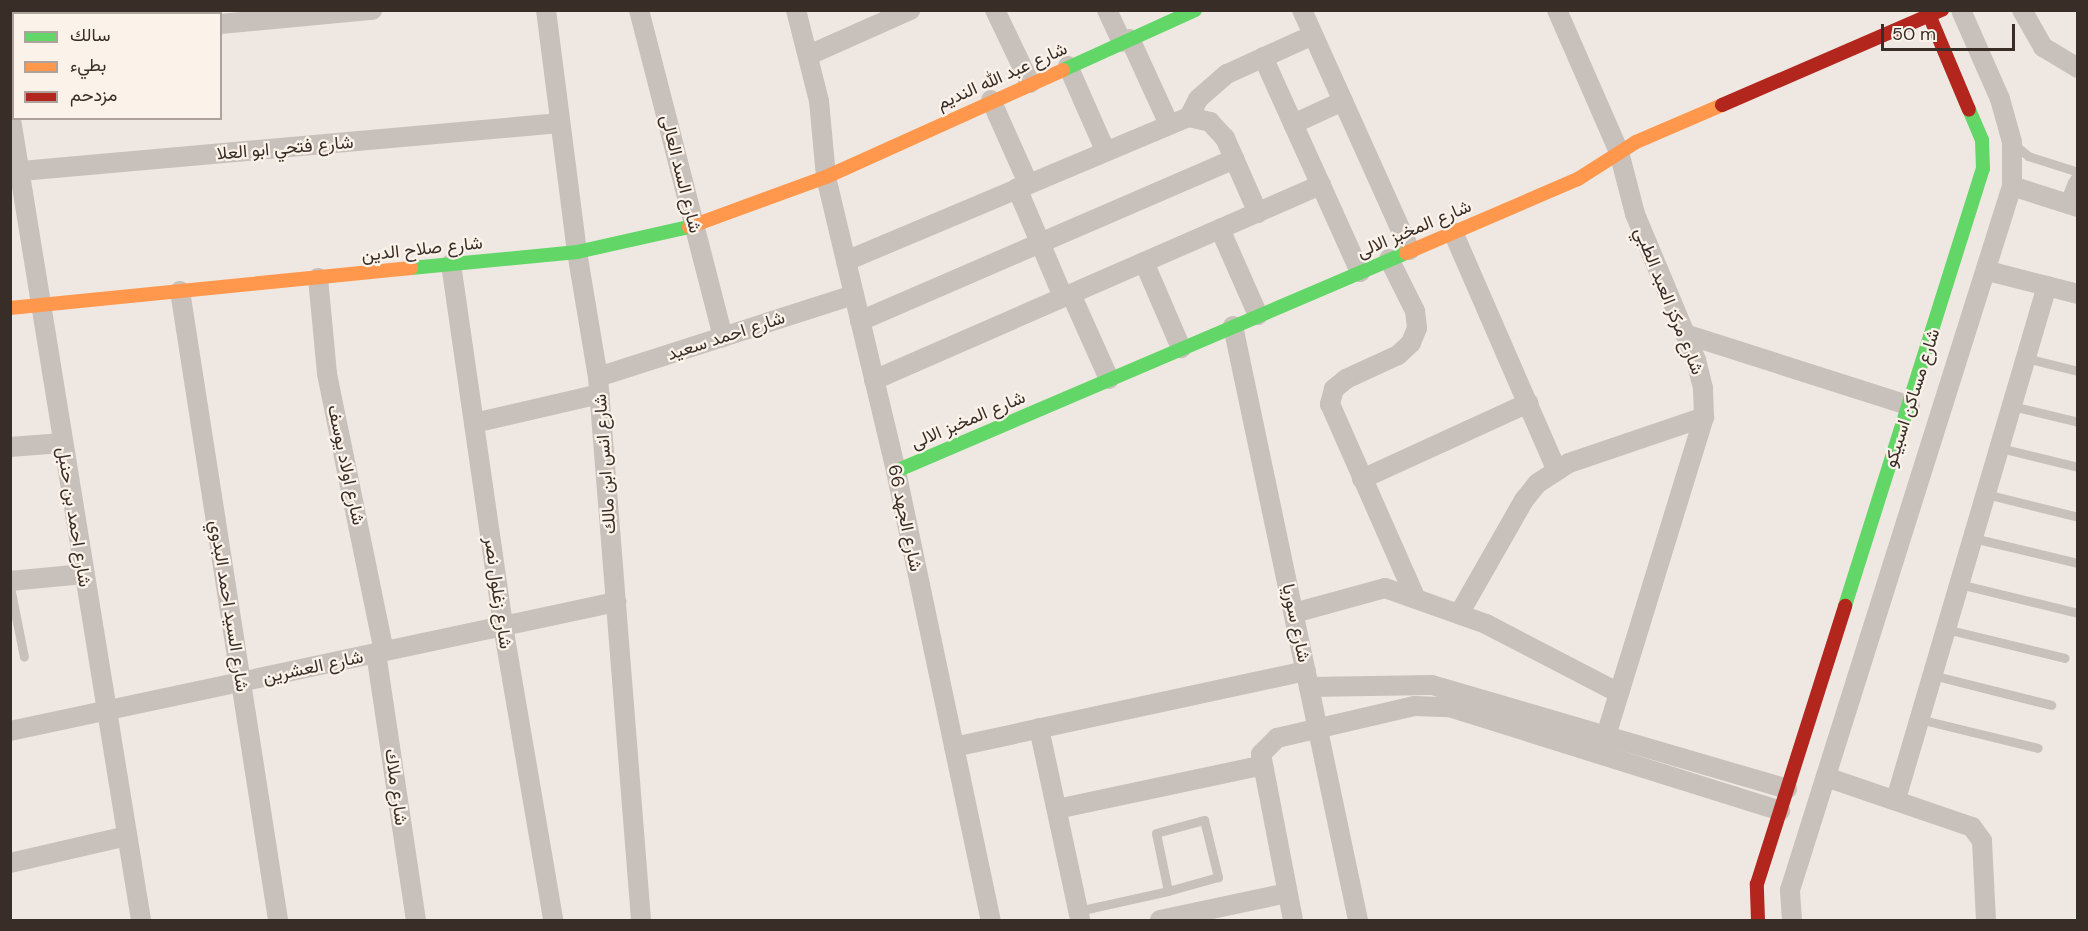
<!DOCTYPE html>
<meta charset="utf-8">
<style>
body{margin:0}
#map{position:relative;width:2088px;height:931px;overflow:hidden;background:#efe8e2;font-family:"DM Sans",Vazirmatn,sans-serif}
div>[style]{position:absolute}
.lane>*{height:9px;margin:-4.5px;padding:0 4.5px;transform-origin:4.5px;border-radius:4.5px;background:#c8c0bb}
.street>*{height:20px;margin:-10px;padding:0 10px;transform-origin:10px;border-radius:10px;background:#c8c0bb}
.fast>*{height:14px;margin:-7px;padding:0 7px;transform-origin:7px;border-radius:7px;background:#63d668}
.slow>*{height:14px;margin:-7px;padding:0 7px;transform-origin:7px;border-radius:7px;background:#ff974d}
.jam>*{height:14px;margin:-7px;padding:0 7px;transform-origin:7px;border-radius:7px;background:#b3261e}
span{translate:-50% -50%;white-space:nowrap;text-align:center;line-height:1.15;-webkit-text-stroke:4.5px #fbf2ea;paint-order:stroke}
.street-label{font-size:18px;color:#392d28}
.frame{position:absolute;inset:0;border:12px solid #392d28;pointer-events:none}
.legend{position:absolute;left:12px;top:12px;width:210px;height:108px;box-sizing:border-box;background:#fbf2ea;border:2px solid #ada39c;margin:0;padding:8px 10px;list-style:none;font-size:18px;color:#392d28}
.legend li{display:flex;align-items:center;gap:12px;height:30px}
.legend b{width:30px;border:2px solid #ada39c}
.scale{position:absolute;left:1881px;top:24px;width:134px;height:27px;box-sizing:border-box;border:3px solid #392d28;border-top:0;padding-left:8px;font-size:18px;line-height:21px;white-space:nowrap;color:#392d28;-webkit-text-stroke:4px #fbf2ea;paint-order:stroke}
</style>
<div id="map">
<div class="lane">
<i style="left:2015px;top:145px;width:17px;rotate:40deg"></i>
<i style="left:2028px;top:156px;width:52px;rotate:17.7deg"></i>
<i style="left:2026px;top:358px;width:54px;rotate:14deg"></i>
<i style="left:2012px;top:406px;width:68px;rotate:13.6deg"></i>
<i style="left:2000px;top:448px;width:80px;rotate:13.7deg"></i>
<i style="left:1986px;top:494px;width:95px;rotate:14deg"></i>
<i style="left:1973px;top:538px;width:108px;rotate:13.4deg"></i>
<i style="left:1959px;top:584px;width:122px;rotate:13.7deg"></i>
<i style="left:10px;top:587px;width:71px;rotate:78.7deg"></i>
<i style="left:1946px;top:629px;width:122px;rotate:13.7deg"></i>
<i style="left:1932px;top:675px;width:123px;rotate:14.1deg"></i>
<i style="left:1919px;top:719px;width:122px;rotate:13.7deg"></i>
<i style="left:1078px;top:911px;width:92px;rotate:-12.5deg"></i>
<i style="left:1168px;top:891px;width:59px;rotate:-101.7deg"></i>
<i style="left:1156px;top:833px;width:50px;rotate:-15.2deg"></i>
<i style="left:1204px;top:820px;width:59px;rotate:76.2deg"></i>
<i style="left:1218px;top:877px;width:52px;rotate:164.4deg"></i>
</div>
<div class="street">
<i style="left:134px;top:10px;width:4px;rotate:76deg"></i>
<i style="left:546px;top:10px;width:244px;rotate:82.7deg"></i>
<i style="left:577px;top:252px;width:127px;rotate:80.5deg"></i>
<i style="left:598px;top:377px;width:545px;rotate:85.47deg"></i>
<i style="left:639px;top:10px;width:338px;rotate:75.6deg"></i>
<i style="left:796px;top:10px;width:94px;rotate:75.8deg"></i>
<i style="left:819px;top:101px;width:76px;rotate:84.7deg"></i>
<i style="left:826px;top:177px;width:302px;rotate:76.6deg"></i>
<i style="left:896px;top:471px;width:459px;rotate:78.1deg"></i>
<i style="left:995px;top:10px;width:81px;rotate:64.4deg"></i>
<i style="left:1107px;top:10px;width:35px;rotate:65deg"></i>
<i style="left:1302px;top:10px;width:263px;rotate:65.8deg"></i>
<i style="left:1557px;top:10px;width:155px;rotate:66.4deg"></i>
<i style="left:1619px;top:152px;width:64px;rotate:75.5deg"></i>
<i style="left:1635px;top:214px;width:158px;rotate:67.3deg"></i>
<i style="left:1696px;top:360px;width:29px;rotate:76deg"></i>
<i style="left:1703px;top:388px;width:29px;rotate:88deg"></i>
<i style="left:1704px;top:417px;width:334px;rotate:107.1deg"></i>
<i style="left:2022px;top:10px;width:43px;rotate:60.4deg"></i>
<i style="left:2043px;top:47px;width:41px;rotate:31deg"></i>
<i style="left:220px;top:24px;width:153px;rotate:-5.3deg"></i>
<i style="left:1130px;top:39px;width:91px;rotate:65.4deg"></i>
<i style="left:10px;top:42px;width:4px"></i>
<i style="left:809px;top:55px;width:111px;rotate:-24deg"></i>
<i style="left:1263px;top:57px;width:236px;rotate:65.7deg"></i>
<i style="left:1068px;top:66px;width:92px;rotate:66.2deg"></i>
<i style="left:991px;top:100px;width:91px;rotate:66deg"></i>
<i style="left:10px;top:113px;width:818px;rotate:80.78deg"></i>
<i style="left:1189px;top:117px;width:20px;rotate:-63deg"></i>
<i style="left:1198px;top:99px;width:38px;rotate:-41deg"></i>
<i style="left:1227px;top:74px;width:94px;rotate:-24.4deg"></i>
<i style="left:1293px;top:124px;width:55px;rotate:-24.7deg"></i>
<i style="left:10px;top:172px;width:552px;rotate:-5.09deg"></i>
<i style="left:2012px;top:186px;width:69px;rotate:17.7deg"></i>
<i style="left:1017px;top:188px;width:118px;rotate:67.1deg"></i>
<i style="left:2070px;top:204px;width:22px;rotate:-69deg"></i>
<i style="left:1220px;top:229px;width:94px;rotate:66.2deg"></i>
<i style="left:1453px;top:232px;width:258px;rotate:66.5deg"></i>
<i style="left:1389px;top:259px;width:58px;rotate:63.4deg"></i>
<i style="left:1415px;top:311px;width:17px;rotate:83deg"></i>
<i style="left:1417px;top:328px;width:16px;rotate:112deg"></i>
<i style="left:1411px;top:343px;width:18px;rotate:137deg"></i>
<i style="left:1398px;top:355px;width:57px;rotate:155.2deg"></i>
<i style="left:1346px;top:379px;width:16px;rotate:140deg"></i>
<i style="left:1334px;top:389px;width:16px;rotate:105deg"></i>
<i style="left:1330px;top:404px;width:213px;rotate:66.2deg"></i>
<i style="left:846px;top:261px;width:372px;rotate:-22.8deg"></i>
<i style="left:1189px;top:117px;width:22px;rotate:13deg"></i>
<i style="left:1210px;top:122px;width:22px;rotate:47deg"></i>
<i style="left:1225px;top:138px;width:82px;rotate:66.3deg"></i>
<i style="left:1144px;top:262px;width:94px;rotate:66.7deg"></i>
<i style="left:451px;top:264px;width:366px;rotate:81.8deg"></i>
<i style="left:503px;top:626px;width:298px;rotate:80.3deg"></i>
<i style="left:1988px;top:271px;width:93px;rotate:14.3deg"></i>
<i style="left:318px;top:278px;width:96px;rotate:84.6deg"></i>
<i style="left:327px;top:374px;width:283px;rotate:78.4deg"></i>
<i style="left:180px;top:291px;width:637px;rotate:81.14deg"></i>
<i style="left:1071px;top:294px;width:93px;rotate:65.9deg"></i>
<i style="left:860px;top:321px;width:408px;rotate:-23.4deg"></i>
<i style="left:1233px;top:326px;width:607px;rotate:78.12deg"></i>
<i style="left:1685px;top:334px;width:236px;rotate:17.7deg"></i>
<i style="left:598px;top:377px;width:269px;rotate:-17.8deg"></i>
<i style="left:874px;top:380px;width:488px;rotate:-23.6deg"></i>
<i style="left:474px;top:423px;width:129px;rotate:-13deg"></i>
<i style="left:10px;top:447px;width:52px;rotate:-4.4deg"></i>
<i style="left:1362px;top:479px;width:183px;rotate:-24.6deg"></i>
<i style="left:10px;top:581px;width:74px;rotate:-5.4deg"></i>
<i style="left:1294px;top:613px;width:94px;rotate:-15.4deg"></i>
<i style="left:1385px;top:588px;width:107px;rotate:19.6deg"></i>
<i style="left:1486px;top:624px;width:150px;rotate:27.4deg"></i>
<i style="left:1459px;top:614px;width:131px;rotate:-60.3deg"></i>
<i style="left:1524px;top:500px;width:22px;rotate:-51deg"></i>
<i style="left:1538px;top:483px;width:37px;rotate:-33deg"></i>
<i style="left:1569px;top:463px;width:143px;rotate:-18.8deg"></i>
<i style="left:376px;top:653px;width:270px;rotate:81.5deg"></i>
<i style="left:1309px;top:687px;width:123px;rotate:-0.9deg"></i>
<i style="left:1432px;top:685px;width:370px;rotate:16.3deg"></i>
<i style="left:1039px;top:728px;width:196px;rotate:77.9deg"></i>
<i style="left:10px;top:731px;width:620px;rotate:-12.02deg"></i>
<i style="left:954px;top:747px;width:360px;rotate:-12.2deg"></i>
<i style="left:1826px;top:777px;width:154px;rotate:18.9deg"></i>
<i style="left:1972px;top:827px;width:17px;rotate:54deg"></i>
<i style="left:1982px;top:841px;width:79px;rotate:87.1deg"></i>
<i style="left:1896px;top:799px;width:535px;rotate:-73.6deg"></i>
<i style="left:1057px;top:809px;width:208px;rotate:-12deg"></i>
<i style="left:10px;top:863px;width:120px;rotate:-13deg"></i>
<i style="left:1160px;top:920px;width:130px;rotate:-12deg"></i>
<i style="left:1293px;top:920px;width:169px;rotate:-100.9deg"></i>
<i style="left:1261px;top:754px;width:23px;rotate:-45deg"></i>
<i style="left:1277px;top:738px;width:141px;rotate:-13.1deg"></i>
<i style="left:1414px;top:706px;width:35px;rotate:2deg"></i>
<i style="left:1449px;top:707px;width:347px;rotate:17.4deg"></i>
<i style="left:1792px;top:920px;width:30px;rotate:-94deg"></i>
<i style="left:1790px;top:890px;width:738px;rotate:-72.5deg"></i>
<i style="left:2012px;top:186px;width:44px;rotate:-90deg"></i>
<i style="left:2012px;top:142px;width:45px;rotate:-105.6deg"></i>
<i style="left:2000px;top:99px;width:97px;rotate:-113.7deg"></i>
</div>
<div class="fast">
<i style="left:1063px;top:70px;width:145px;rotate:-24.4deg"></i>
<i style="left:411px;top:268px;width:167px;rotate:-5.5deg"></i>
<i style="left:577px;top:252px;width:115px;rotate:-12.6deg"></i>
<i style="left:896px;top:471px;width:555px;rotate:-23.14deg"></i>
<i style="left:1845px;top:606px;width:458px;rotate:-72.5deg"></i>
<i style="left:1983px;top:169px;width:29px;rotate:-92deg"></i>
<i style="left:1982px;top:140px;width:33px;rotate:-113deg"></i>
</div>
<div class="slow">
<i style="left:689px;top:227px;width:146px;rotate:-20.1deg"></i>
<i style="left:826px;top:177px;width:260px;rotate:-24.3deg"></i>
<i style="left:1406px;top:253px;width:187px;rotate:-23.3deg"></i>
<i style="left:1578px;top:179px;width:69px;rotate:-32.5deg"></i>
<i style="left:1636px;top:142px;width:94px;rotate:-23.3deg"></i>
<i style="left:10px;top:308px;width:403px;rotate:-5.7deg"></i>
</div>
<div class="jam">
<i style="left:1927px;top:10px;width:108px;rotate:67.2deg"></i>
<i style="left:1722px;top:105px;width:240px;rotate:-23.4deg"></i>
<i style="left:1758px;top:920px;width:36px;rotate:-92deg"></i>
<i style="left:1757px;top:884px;width:292px;rotate:-72.4deg"></i>
</div>
<div class="street-label">
<span style="left:1002px;top:76px;rotate:-24deg">شارع عبد الله النديم</span>
<span style="left:285px;top:148px;rotate:-5deg">شارع فتحي ابو العلا</span>
<span style="left:681px;top:174px;rotate:76deg">شارع السد العالى</span>
<span style="left:1414px;top:229px;rotate:-23deg">شارع المخبز الالى</span>
<span style="left:422px;top:249px;rotate:-6deg">شارع صلاح الدين</span>
<span style="left:1669px;top:301px;rotate:68deg">شارع مركز العبد الطبي</span>
<span style="left:726px;top:336px;rotate:-18deg">شارع احمد سعيد</span>
<span style="left:1912px;top:398px;rotate:-72deg">شارع مساكن اسبيكو</span>
<span style="left:968px;top:420px;rotate:-23deg">شارع المخبز الالى</span>
<span style="left:605px;top:464px;rotate:-94deg">شارع انس ابن مالك</span>
<span style="left:346px;top:465px;rotate:78deg">شارع اولاد يوسف</span>
<span style="left:74px;top:517px;rotate:81deg">شارع احمد بن حنبل</span>
<span style="left:905px;top:518px;rotate:78deg">شارع الجهد 66</span>
<span style="left:498px;top:593px;rotate:82deg">شارع زغلول نصر</span>
<span style="left:229px;top:606px;rotate:81deg">شارع السيد احمد البدوي</span>
<span style="left:1296px;top:623px;rotate:78deg">شارع سوريا</span>
<span style="left:313px;top:667px;rotate:-12deg">شارع العشرين</span>
<span style="left:396px;top:787px;rotate:82deg">شارع ملاك</span>
</div>
<div class="frame"></div>
<ul class="legend">
<li><b style="height:8px;background:#63d668"></b>سالك</li>
<li><b style="height:8px;background:#ff974d"></b>بطيء</li>
<li><b style="height:8px;background:#b3261e"></b>مزدحم</li>
</ul>
<div class="scale">50 m</div>
</div>
